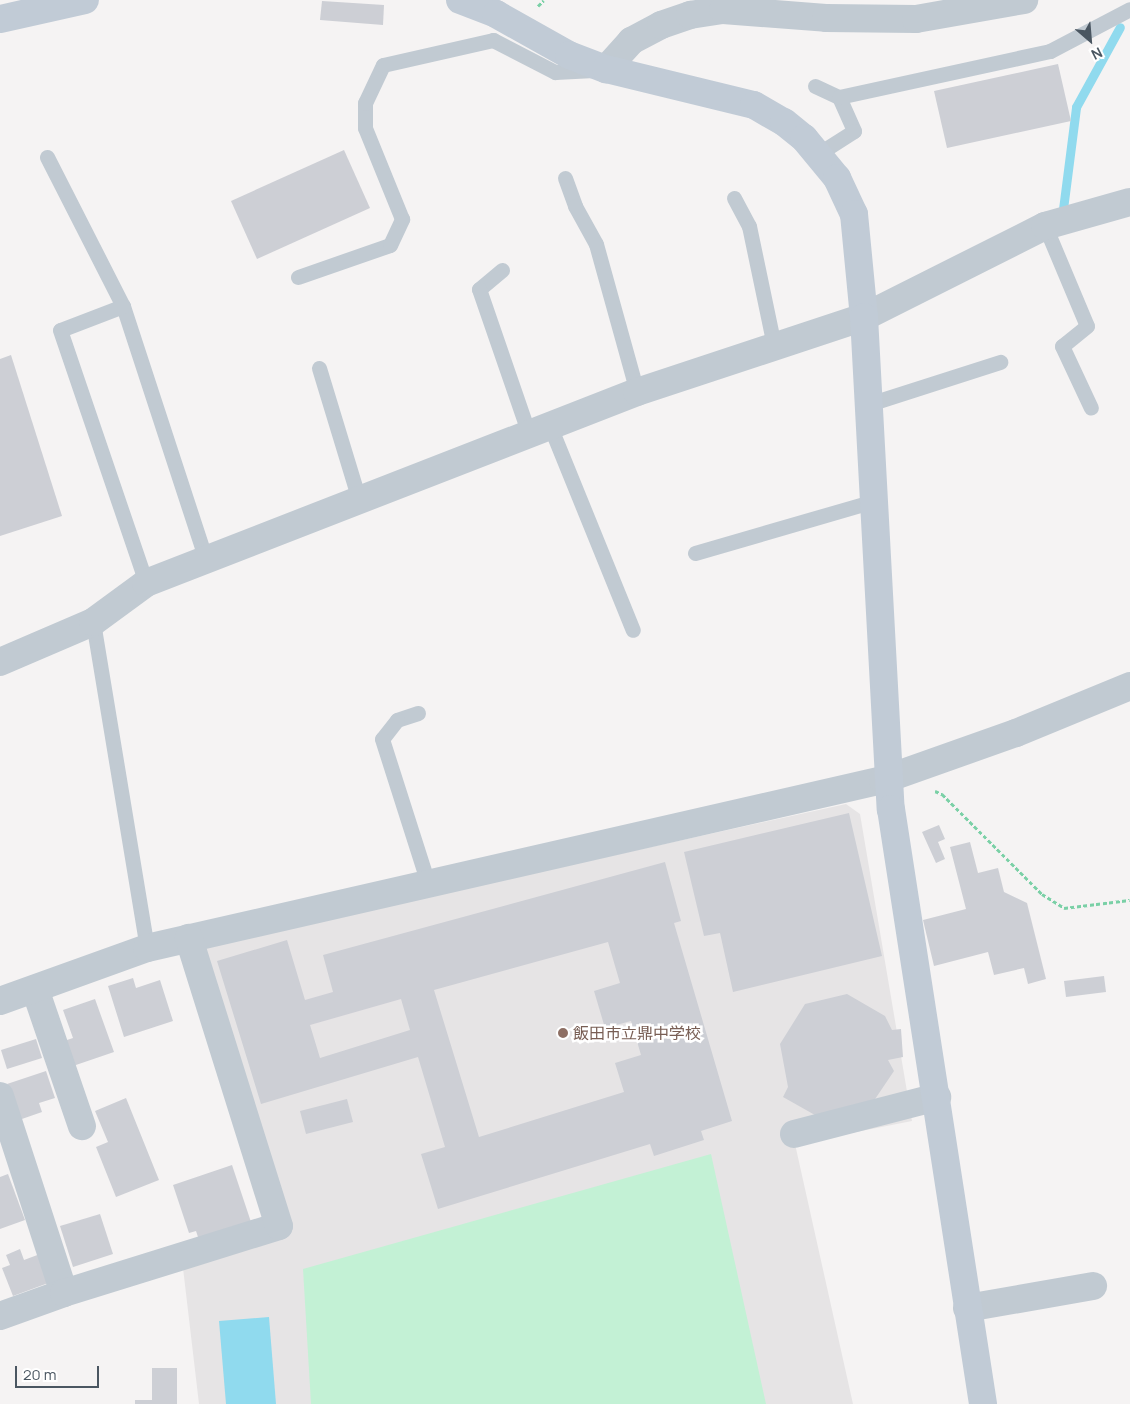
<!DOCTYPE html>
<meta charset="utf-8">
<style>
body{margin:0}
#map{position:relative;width:1130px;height:1404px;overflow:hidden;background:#f5f3f3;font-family:Manrope,"Noto Sans JP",sans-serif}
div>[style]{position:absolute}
.education>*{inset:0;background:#e6e4e5}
.green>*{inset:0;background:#c3f1d5}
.water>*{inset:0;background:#90daee}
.stream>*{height:9px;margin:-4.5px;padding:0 4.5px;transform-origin:4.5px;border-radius:4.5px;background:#90daee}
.building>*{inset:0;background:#cdcfd5}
.path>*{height:3px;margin-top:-1.5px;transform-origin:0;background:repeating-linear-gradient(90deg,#7ad0a6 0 4px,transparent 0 6.5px)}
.lane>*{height:15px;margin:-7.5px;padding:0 7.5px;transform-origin:7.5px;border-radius:7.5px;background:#c1cad2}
.street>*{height:28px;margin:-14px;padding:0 14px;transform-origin:14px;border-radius:14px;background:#c1cad2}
.secondary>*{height:28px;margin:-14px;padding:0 14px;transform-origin:14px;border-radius:14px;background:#c1cbd6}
.dots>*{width:14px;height:14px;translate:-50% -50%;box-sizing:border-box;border:2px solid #fff;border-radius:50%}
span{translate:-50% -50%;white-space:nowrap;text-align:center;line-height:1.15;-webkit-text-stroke:5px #fff;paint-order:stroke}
.education-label{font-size:16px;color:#785e54}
.left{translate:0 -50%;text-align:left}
.north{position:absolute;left:1065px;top:15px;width:50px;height:50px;-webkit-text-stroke:4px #fff;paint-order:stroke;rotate:153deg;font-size:14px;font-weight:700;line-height:20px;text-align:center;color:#4a5661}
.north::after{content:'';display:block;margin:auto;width:18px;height:22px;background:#4a5661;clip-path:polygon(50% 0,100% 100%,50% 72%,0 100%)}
.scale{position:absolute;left:15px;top:1366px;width:84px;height:22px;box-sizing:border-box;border:2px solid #4a5661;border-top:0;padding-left:6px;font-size:15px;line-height:18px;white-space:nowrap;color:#4a5661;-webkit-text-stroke:4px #fff;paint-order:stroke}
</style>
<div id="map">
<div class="education">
<i style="clip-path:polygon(846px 804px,860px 814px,912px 1121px,795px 1144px,853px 1404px,199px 1404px,183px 1268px,288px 1231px,202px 946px)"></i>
</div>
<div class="green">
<i style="clip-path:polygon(711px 1154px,766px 1404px,311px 1404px,303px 1269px)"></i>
</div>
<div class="water">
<i style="clip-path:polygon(269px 1317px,276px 1404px,226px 1404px,219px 1321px)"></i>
</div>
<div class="stream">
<i style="left:1063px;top:209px;width:103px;rotate:-82.7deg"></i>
<i style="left:1076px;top:107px;width:91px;rotate:-61.2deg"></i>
</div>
<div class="building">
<i style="clip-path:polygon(322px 1px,384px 5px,383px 25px,320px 20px)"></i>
<i style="clip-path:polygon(1058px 64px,1071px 121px,947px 148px,934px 91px)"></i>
<i style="clip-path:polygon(344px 150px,370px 208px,257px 259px,231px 201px)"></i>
<i style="clip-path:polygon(11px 355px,62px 516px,0 536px,0 359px)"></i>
<i style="clip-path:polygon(849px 813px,882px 956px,733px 992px,720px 933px,704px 936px,684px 852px)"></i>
<i style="clip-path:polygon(939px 825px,945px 839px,938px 842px,945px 859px,936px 863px,922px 832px)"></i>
<i style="clip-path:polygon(970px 842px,978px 873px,998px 868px,1004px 892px,1027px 903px,1046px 979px,1028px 984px,1024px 968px,994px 975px,988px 952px,934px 966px,923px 920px,966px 909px,950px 847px)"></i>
<i style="clip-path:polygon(evenodd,665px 862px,681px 921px,674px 923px,732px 1121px,701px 1131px,704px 1140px,654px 1156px,650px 1144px,438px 1209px,421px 1154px,445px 1147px,418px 1057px,261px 1104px,217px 961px,287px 940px,305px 1000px,333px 992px,323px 955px,665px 862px,608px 942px,620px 983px,594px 991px,605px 1028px,631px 1021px,641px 1055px,615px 1063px,624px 1092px,479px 1137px,434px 990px,608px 942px,665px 862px,401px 999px,410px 1030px,320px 1058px,310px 1025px,401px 999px)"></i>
<i style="clip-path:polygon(1104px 976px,1106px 992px,1066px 997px,1064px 981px)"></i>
<i style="clip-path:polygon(133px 978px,136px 988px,160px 980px,173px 1021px,124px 1037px,108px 986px)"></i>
<i style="clip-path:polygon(847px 994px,885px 1016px,892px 1030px,901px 1029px,903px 1057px,888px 1060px,894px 1071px,869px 1108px,822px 1119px,783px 1097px,788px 1087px,780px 1044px,805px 1004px)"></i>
<i style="clip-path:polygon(95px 999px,114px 1052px,73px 1066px,64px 1041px,73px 1038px,63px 1010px)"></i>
<i style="clip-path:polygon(36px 1039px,42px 1058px,7px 1069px,1px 1050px)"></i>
<i style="clip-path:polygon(46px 1071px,55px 1098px,39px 1103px,42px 1112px,19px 1120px,7px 1084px)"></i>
<i style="clip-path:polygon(126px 1098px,159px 1180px,116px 1197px,96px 1147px,108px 1142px,95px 1111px)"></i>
<i style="clip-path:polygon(347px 1099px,353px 1122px,306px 1134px,300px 1111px)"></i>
<i style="clip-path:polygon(232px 1165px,251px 1222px,199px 1240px,196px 1231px,189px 1233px,173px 1185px)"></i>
<i style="clip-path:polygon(8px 1174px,25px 1220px,0 1229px,0 1177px)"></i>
<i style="clip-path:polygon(100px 1214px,113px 1254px,73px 1267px,60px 1226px)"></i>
<i style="clip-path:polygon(20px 1249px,24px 1260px,40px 1254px,51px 1282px,13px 1296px,2px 1268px,10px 1265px,6px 1255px)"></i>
<i style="clip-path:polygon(152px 1368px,177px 1368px,177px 1404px,135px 1404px,135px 1400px,152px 1400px)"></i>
</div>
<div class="path">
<i style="left:538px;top:6px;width:8px;rotate:-45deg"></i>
<i style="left:935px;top:791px;width:8px;rotate:23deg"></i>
<i style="left:942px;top:794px;width:141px;rotate:45deg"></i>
<i style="left:1042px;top:894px;width:26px;rotate:32deg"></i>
<i style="left:1064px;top:908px;width:66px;rotate:-6.9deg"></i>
</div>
<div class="lane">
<i style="left:815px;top:86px;width:26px;rotate:25deg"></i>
<i style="left:839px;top:97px;width:37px;rotate:66deg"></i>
<i style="left:854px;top:131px;width:43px;rotate:147.4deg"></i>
<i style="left:839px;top:97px;width:216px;rotate:-12.3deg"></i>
<i style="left:1050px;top:51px;width:90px;rotate:-27.7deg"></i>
<i style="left:47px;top:157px;width:167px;rotate:63deg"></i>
<i style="left:123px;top:306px;width:267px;rotate:71.9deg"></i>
<i style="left:565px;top:178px;width:30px;rotate:70deg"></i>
<i style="left:575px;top:206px;width:43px;rotate:61.1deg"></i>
<i style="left:596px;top:244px;width:154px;rotate:74.5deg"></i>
<i style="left:734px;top:198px;width:32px;rotate:62deg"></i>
<i style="left:749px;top:226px;width:123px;rotate:78.2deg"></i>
<i style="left:1045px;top:226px;width:108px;rotate:67.2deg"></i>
<i style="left:1087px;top:326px;width:32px;rotate:141deg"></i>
<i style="left:1062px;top:346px;width:68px;rotate:64.9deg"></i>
<i style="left:502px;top:270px;width:30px;rotate:140deg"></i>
<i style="left:479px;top:289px;width:153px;rotate:71deg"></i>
<i style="left:298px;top:277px;width:97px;rotate:-19.2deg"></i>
<i style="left:390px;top:245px;width:29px;rotate:-65deg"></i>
<i style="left:402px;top:219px;width:98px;rotate:-112.1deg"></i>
<i style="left:365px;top:128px;width:25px;rotate:-90deg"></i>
<i style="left:365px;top:103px;width:42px;rotate:-64.7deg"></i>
<i style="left:383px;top:65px;width:113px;rotate:-12.8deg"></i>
<i style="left:493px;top:40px;width:70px;rotate:27.3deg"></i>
<i style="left:555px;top:72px;width:39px;rotate:-3deg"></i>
<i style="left:123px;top:306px;width:67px;rotate:159.1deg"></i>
<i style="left:60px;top:330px;width:267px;rotate:71.2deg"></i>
<i style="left:319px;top:368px;width:138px;rotate:73.1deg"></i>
<i style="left:869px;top:404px;width:138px;rotate:-17.8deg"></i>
<i style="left:550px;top:426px;width:220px;rotate:67.9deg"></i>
<i style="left:695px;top:553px;width:186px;rotate:-16.2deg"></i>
<i style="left:93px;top:622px;width:330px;rotate:80.6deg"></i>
<i style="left:418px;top:713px;width:22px;rotate:162deg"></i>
<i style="left:397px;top:720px;width:24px;rotate:128deg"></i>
<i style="left:382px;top:739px;width:151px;rotate:72.3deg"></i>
</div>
<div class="street">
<i style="left:606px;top:69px;width:38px;rotate:-48deg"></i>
<i style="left:631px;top:41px;width:34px;rotate:-28deg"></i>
<i style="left:661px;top:25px;width:31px;rotate:-19deg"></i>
<i style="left:690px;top:15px;width:33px;rotate:-9deg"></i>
<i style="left:723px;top:10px;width:103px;rotate:4.4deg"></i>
<i style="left:826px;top:18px;width:90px;rotate:0.6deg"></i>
<i style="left:916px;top:19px;width:110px;rotate:-10deg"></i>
<i style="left:0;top:662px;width:101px;rotate:-23.3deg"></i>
<i style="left:93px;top:622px;width:66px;rotate:-36.3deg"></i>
<i style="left:146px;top:583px;width:527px;rotate:-21.26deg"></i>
<i style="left:637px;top:392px;width:239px;rotate:-18.3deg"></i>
<i style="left:864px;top:317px;width:203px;rotate:-26.7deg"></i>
<i style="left:1045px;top:226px;width:88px;rotate:-15.8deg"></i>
<i style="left:35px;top:989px;width:145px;rotate:71.1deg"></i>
<i style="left:0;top:1001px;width:156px;rotate:-19.8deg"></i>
<i style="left:147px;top:948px;width:755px;rotate:-12.86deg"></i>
<i style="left:883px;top:780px;width:141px;rotate:-19.5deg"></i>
<i style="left:1016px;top:733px;width:123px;rotate:-22.4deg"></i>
<i style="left:0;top:1096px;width:207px;rotate:72deg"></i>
<i style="left:794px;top:1134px;width:148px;rotate:-14.5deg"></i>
<i style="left:967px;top:1308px;width:128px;rotate:-9.9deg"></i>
<i style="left:0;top:1316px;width:68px;rotate:-19.8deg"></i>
<i style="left:64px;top:1293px;width:225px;rotate:-17.3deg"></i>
<i style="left:279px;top:1226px;width:302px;rotate:-107.4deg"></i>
</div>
<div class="secondary">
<i style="left:460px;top:0;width:39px;rotate:21deg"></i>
<i style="left:496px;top:14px;width:84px;rotate:29.3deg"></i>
<i style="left:569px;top:55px;width:40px;rotate:21deg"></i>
<i style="left:606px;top:69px;width:152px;rotate:13.7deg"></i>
<i style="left:754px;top:105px;width:34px;rotate:30deg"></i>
<i style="left:784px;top:122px;width:26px;rotate:39deg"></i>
<i style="left:804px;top:138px;width:52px;rotate:50.5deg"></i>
<i style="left:837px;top:178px;width:40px;rotate:65deg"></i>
<i style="left:854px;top:214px;width:103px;rotate:84.5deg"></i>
<i style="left:864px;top:317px;width:493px;rotate:86.9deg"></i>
<i style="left:891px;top:809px;width:602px;rotate:81.21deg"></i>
<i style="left:0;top:19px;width:87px;rotate:-12.6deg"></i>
</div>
<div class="dots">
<i style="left:563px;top:1033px;background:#8d6e63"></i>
</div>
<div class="education-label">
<span class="left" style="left:573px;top:1033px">飯田市立鼎中学校</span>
</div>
<div class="north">N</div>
<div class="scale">20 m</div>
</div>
